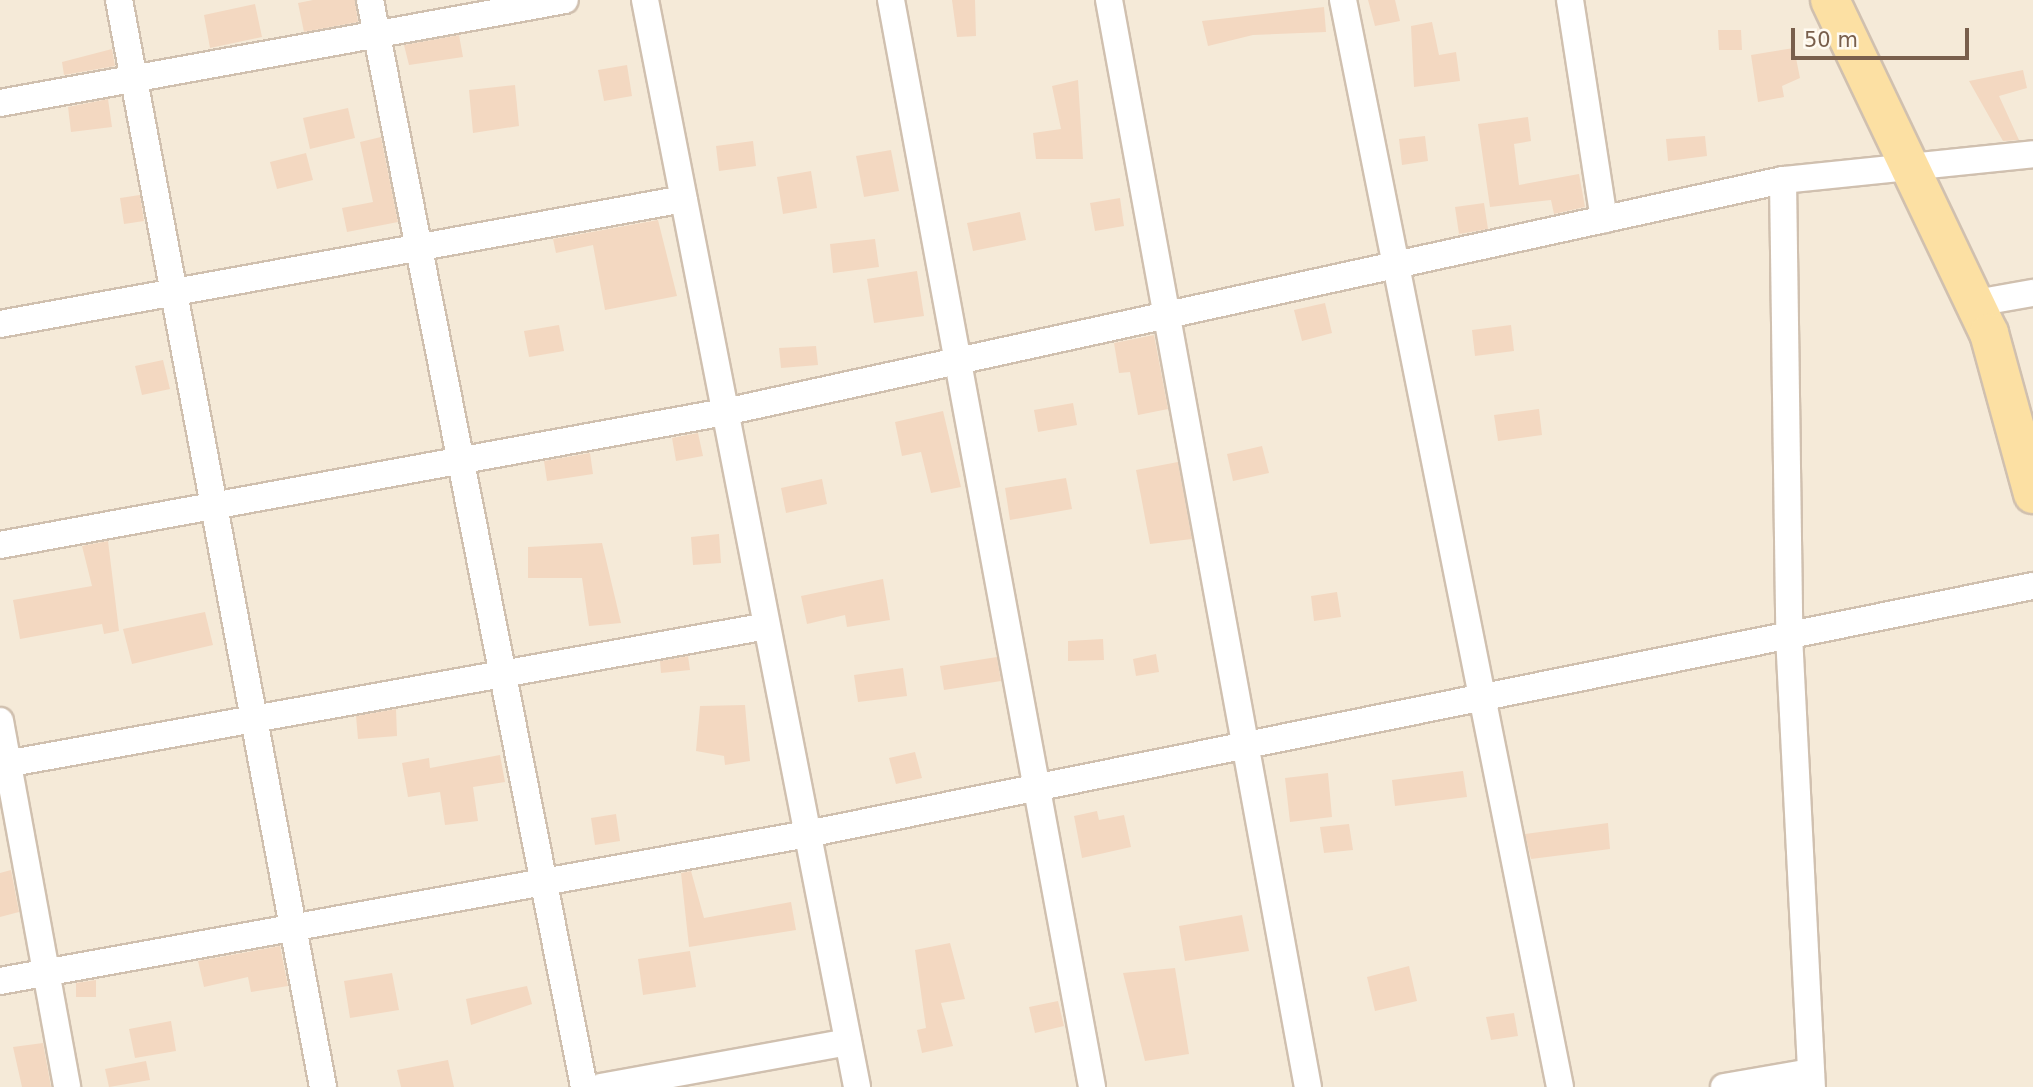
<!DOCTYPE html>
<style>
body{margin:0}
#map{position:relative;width:2033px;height:1087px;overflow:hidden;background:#fdf7ea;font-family:"DejaVu Sans",sans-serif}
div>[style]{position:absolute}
.residential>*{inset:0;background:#f5ead8}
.building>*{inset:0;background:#f3d8c1}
.roads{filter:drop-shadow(2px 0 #d0c0af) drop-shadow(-2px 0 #d0c0af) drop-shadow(0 2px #d0c0af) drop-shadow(0 -2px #d0c0af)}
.minor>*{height:26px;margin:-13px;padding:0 13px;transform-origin:13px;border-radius:13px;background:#fff}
.primary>*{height:38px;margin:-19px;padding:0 19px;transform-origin:19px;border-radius:19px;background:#fce0a3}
span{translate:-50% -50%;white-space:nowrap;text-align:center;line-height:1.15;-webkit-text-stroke:5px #fffaf1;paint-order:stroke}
.scale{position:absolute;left:1791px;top:28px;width:178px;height:32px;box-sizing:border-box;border:4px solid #795f4c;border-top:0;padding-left:9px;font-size:21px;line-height:24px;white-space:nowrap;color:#795f4c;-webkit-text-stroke:5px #fffaf1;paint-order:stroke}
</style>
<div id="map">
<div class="residential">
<i style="clip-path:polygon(0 0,2033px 0,2033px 1087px,0 1087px)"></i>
</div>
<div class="building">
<i style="clip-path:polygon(313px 0,355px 0,358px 22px,304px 32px,298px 3px)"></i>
<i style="clip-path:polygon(952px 0,975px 0,976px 36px,957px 37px)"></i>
<i style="clip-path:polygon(1368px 0,1395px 0,1400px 21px,1375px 26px)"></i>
<i style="clip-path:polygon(255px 4px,262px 37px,210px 48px,204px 15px)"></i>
<i style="clip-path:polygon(1324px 7px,1326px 32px,1253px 35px,1208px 46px,1202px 21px)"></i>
<i style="clip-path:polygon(1432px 22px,1439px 55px,1456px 52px,1460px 81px,1414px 87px,1411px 26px)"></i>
<i style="clip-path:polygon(1718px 30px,1741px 30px,1742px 50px,1719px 50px)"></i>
<i style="clip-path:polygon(459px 35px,463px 57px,409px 65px,404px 45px)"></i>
<i style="clip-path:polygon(1794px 48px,1800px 78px,1782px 86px,1784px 97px,1758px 102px,1751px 55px)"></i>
<i style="clip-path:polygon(112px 49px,115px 66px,64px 75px,62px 62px)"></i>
<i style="clip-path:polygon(627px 65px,632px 96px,604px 101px,598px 70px)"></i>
<i style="clip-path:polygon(2023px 70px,2027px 88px,1999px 96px,2019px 140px,2003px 141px,1969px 81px)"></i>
<i style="clip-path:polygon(1078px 80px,1083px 159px,1036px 159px,1033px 133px,1061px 129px,1052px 86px)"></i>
<i style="clip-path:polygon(515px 85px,519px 126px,473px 133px,469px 90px)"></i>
<i style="clip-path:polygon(108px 99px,112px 127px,71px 132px,68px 107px)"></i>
<i style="clip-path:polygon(348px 108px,355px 138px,310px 149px,303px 118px)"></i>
<i style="clip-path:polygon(1528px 117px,1531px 141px,1514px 144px,1519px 185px,1579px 174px,1585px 207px,1554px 214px,1551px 200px,1490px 207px,1478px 124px)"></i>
<i style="clip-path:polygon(1425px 136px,1428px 161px,1402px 165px,1399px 139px)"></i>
<i style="clip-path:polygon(1705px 136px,1707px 156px,1668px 161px,1666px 139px)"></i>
<i style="clip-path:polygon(381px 137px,398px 222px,347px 232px,342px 208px,373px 202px,360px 142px)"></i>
<i style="clip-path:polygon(753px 141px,756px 166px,719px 171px,716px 146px)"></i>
<i style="clip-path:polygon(891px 150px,899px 191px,864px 197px,856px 156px)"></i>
<i style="clip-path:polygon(306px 153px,313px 180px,277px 189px,270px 162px)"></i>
<i style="clip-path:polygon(811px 171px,817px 208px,783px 214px,777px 177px)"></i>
<i style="clip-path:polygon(140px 195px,144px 221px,124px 224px,120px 198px)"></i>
<i style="clip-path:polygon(1120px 198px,1124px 226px,1095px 231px,1090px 203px)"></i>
<i style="clip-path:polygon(1484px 203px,1488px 229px,1459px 234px,1455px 207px)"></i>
<i style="clip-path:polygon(1020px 212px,1026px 240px,973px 251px,967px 223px)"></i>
<i style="clip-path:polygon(658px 220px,677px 296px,605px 310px,593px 245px,556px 253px,553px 239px)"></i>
<i style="clip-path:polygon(875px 239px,879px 267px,833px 273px,830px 244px)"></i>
<i style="clip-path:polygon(917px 271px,924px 316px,874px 323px,867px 279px)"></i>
<i style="clip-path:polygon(1325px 303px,1332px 333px,1302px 341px,1294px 310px)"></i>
<i style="clip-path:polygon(559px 325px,564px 351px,529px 357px,524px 331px)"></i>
<i style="clip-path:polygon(1511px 325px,1514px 351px,1475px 356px,1472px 330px)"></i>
<i style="clip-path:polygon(1154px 335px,1168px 409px,1138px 415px,1130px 372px,1119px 373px,1114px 343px)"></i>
<i style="clip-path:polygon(816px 346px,818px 365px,781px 368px,779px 348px)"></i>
<i style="clip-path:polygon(163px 360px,170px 389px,142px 395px,135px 366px)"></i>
<i style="clip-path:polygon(1073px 403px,1077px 425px,1038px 432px,1034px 410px)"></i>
<i style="clip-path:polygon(1539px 409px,1542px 435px,1498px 441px,1494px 415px)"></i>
<i style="clip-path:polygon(943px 411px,961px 487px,931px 493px,921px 452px,902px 456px,895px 422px)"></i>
<i style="clip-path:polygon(698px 433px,703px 456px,676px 461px,672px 438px)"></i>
<i style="clip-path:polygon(1262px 446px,1269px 473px,1233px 481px,1227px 454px)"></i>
<i style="clip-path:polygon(590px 453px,593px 474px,547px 481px,544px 461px)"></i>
<i style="clip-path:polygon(1178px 462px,1192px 539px,1150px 544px,1136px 470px)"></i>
<i style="clip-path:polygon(1066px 478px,1072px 509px,1010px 520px,1005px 488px)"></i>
<i style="clip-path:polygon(822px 479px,827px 504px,786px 513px,781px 488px)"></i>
<i style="clip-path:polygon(719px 534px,721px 563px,693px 565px,691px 537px)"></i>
<i style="clip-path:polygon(108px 541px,119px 631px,104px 634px,102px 624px,20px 639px,13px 600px,92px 586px,82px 546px)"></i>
<i style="clip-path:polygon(602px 543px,621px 623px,589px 626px,582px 578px,528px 578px,528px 547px)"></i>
<i style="clip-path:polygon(883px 579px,890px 620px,847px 627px,845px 615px,807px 624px,801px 596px)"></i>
<i style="clip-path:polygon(1337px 592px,1341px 617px,1314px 621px,1311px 596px)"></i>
<i style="clip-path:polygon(205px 612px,213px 645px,132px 664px,123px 629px)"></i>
<i style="clip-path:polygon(1103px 639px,1104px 660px,1068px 661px,1068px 641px)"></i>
<i style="clip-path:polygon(1156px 654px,1159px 672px,1136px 676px,1133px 659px)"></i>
<i style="clip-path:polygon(688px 656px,690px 670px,661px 673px,660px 661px)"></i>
<i style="clip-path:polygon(997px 657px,1001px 681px,944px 690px,940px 666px)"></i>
<i style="clip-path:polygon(903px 668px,907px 696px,858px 702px,854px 675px)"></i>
<i style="clip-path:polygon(745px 705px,750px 761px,725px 765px,724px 756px,696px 751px,700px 706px)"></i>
<i style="clip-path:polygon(396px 709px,397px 736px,358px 739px,356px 716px)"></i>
<i style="clip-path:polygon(915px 752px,922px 778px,896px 784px,889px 758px)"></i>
<i style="clip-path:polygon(500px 755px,505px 782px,473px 787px,478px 821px,445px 825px,440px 792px,408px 797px,402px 763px,429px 758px,430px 768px)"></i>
<i style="clip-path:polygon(1463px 771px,1467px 797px,1395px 806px,1392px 780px)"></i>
<i style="clip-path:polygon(1328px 773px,1332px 817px,1290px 822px,1285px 778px)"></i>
<i style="clip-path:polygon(1097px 811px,1099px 820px,1124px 815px,1131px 847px,1082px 858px,1074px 816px)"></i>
<i style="clip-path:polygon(616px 814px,620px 841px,595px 845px,591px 818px)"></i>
<i style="clip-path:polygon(1608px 823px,1610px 849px,1531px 859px,1525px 834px)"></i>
<i style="clip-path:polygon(1349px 824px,1353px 850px,1324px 853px,1320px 827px)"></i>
<i style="clip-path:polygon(11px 870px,19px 912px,0 917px,0 873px)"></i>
<i style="clip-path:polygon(691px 871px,704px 918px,791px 902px,796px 930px,689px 947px,681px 873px)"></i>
<i style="clip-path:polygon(1242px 915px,1249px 951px,1185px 961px,1179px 926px)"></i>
<i style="clip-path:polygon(950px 943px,965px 999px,941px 1003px,953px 1046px,922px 1053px,917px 1030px,926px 1028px,915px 950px)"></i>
<i style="clip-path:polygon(280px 946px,288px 986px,251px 992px,248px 977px,204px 987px,198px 961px)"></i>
<i style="clip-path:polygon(690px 951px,696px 987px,643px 995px,638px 959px)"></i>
<i style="clip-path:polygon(1409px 966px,1417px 1001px,1375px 1011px,1367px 977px)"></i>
<i style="clip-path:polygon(1175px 968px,1189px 1054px,1145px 1061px,1123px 973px)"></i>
<i style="clip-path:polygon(392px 973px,399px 1010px,350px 1018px,344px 981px)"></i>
<i style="clip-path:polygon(96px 980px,96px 997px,76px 997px,76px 983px)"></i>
<i style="clip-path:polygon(527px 986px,532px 1004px,471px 1025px,466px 999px)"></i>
<i style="clip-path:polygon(1058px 1001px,1064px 1026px,1035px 1033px,1029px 1007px)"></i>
<i style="clip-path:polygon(1514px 1013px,1518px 1036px,1491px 1040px,1486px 1017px)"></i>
<i style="clip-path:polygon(171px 1021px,176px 1051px,135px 1058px,129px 1029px)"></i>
<i style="clip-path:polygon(43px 1043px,51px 1087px,22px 1087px,13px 1047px)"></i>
<i style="clip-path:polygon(448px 1060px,454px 1087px,401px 1087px,397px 1070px)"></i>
<i style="clip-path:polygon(146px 1061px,150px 1080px,109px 1087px,105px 1069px)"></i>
</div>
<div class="roads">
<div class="minor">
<i style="left:119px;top:0;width:1106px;rotate:79.37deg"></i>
<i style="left:370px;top:0;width:1108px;rotate:78.86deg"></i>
<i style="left:645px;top:0;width:1107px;rotate:78.96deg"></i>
<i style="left:891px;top:0;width:1105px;rotate:79.52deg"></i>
<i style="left:1109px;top:0;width:1105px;rotate:79.63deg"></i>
<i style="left:1343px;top:0;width:1108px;rotate:78.71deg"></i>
<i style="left:1570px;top:0;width:222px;rotate:81.2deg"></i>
<i style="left:0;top:103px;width:574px;rotate:-10.33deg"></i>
<i style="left:1783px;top:180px;width:455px;rotate:89.2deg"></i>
<i style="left:1789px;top:635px;width:453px;rotate:87.1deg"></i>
<i style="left:1976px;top:303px;width:58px;rotate:-10deg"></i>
<i style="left:0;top:324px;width:695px;rotate:-10.36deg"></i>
<i style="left:0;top:545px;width:737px;rotate:-10.4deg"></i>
<i style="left:725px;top:412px;width:1083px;rotate:-12.37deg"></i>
<i style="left:1783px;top:180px;width:251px;rotate:-5.9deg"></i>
<i style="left:0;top:721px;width:372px;rotate:79.6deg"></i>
<i style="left:0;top:765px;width:779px;rotate:-10.27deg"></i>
<i style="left:0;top:981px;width:820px;rotate:-10.32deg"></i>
<i style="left:807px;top:834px;width:1251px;rotate:-11.44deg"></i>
<i style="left:601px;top:1087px;width:251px;rotate:-10.3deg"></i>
<i style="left:1724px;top:1087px;width:88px;rotate:-9.8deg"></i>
</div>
<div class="primary">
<i style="left:1830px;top:0;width:369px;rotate:64.5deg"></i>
<i style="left:1989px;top:333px;width:167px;rotate:74.7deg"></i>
</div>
</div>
<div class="scale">50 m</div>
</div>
